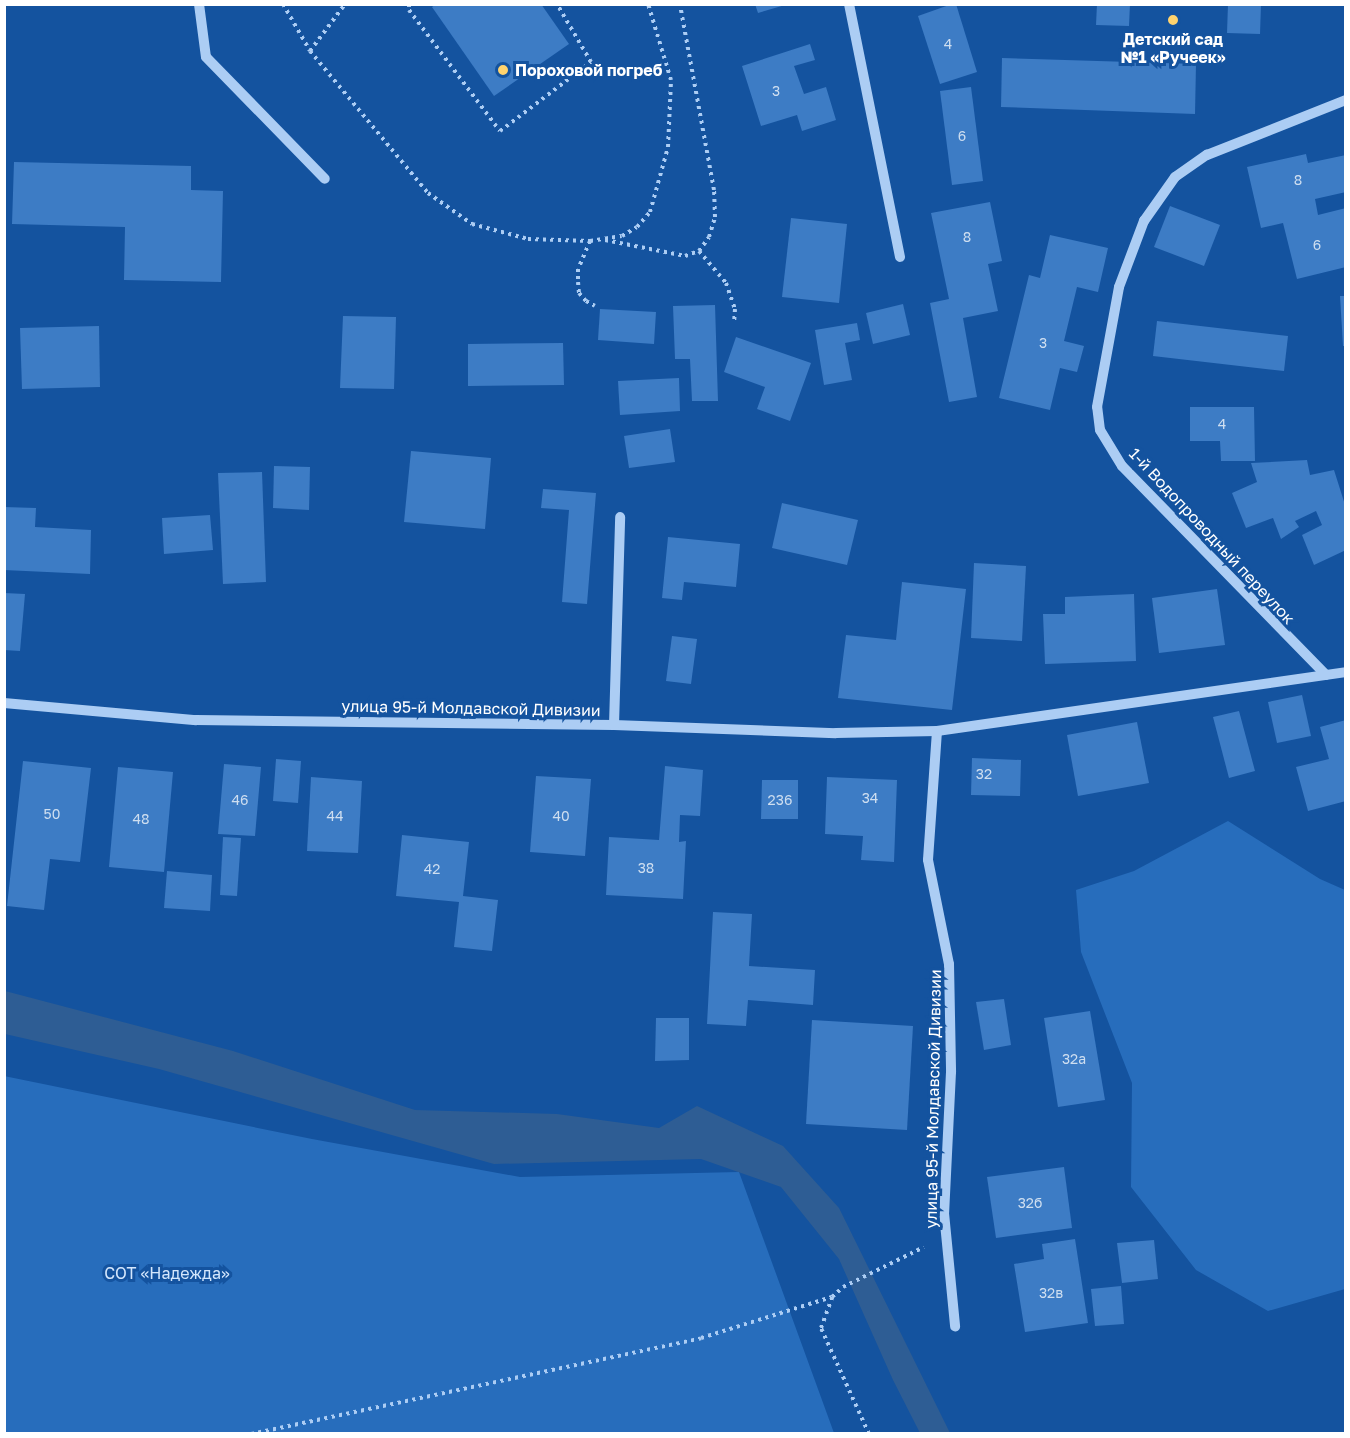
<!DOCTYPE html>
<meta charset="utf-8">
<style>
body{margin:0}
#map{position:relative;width:1350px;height:1438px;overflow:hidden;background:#14539f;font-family:"Golos Text",sans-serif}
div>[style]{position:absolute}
.green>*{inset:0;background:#276dbc}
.water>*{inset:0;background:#2e5d94}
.building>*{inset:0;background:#3d7cc5}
.path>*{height:4px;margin-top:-2px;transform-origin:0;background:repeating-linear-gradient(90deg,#accdf4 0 3px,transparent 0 7.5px)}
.minor>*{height:10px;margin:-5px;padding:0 5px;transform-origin:5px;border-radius:5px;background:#accdf4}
.dots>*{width:16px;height:16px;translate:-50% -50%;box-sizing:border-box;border:3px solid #14539f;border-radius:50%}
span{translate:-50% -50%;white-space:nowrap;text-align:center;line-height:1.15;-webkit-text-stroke:6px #14539f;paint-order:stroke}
.number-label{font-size:14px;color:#cedef0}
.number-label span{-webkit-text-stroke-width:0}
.poi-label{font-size:16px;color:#fff;font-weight:700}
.left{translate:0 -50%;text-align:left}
.street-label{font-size:16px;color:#fff}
.park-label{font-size:16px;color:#d4e7fd}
.frame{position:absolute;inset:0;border:6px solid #fff;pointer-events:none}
</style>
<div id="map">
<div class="green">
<i style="clip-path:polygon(1228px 821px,1320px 879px,1345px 890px,1345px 1289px,1268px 1311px,1196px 1270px,1131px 1187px,1132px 1083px,1081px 952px,1076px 890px,1134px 871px)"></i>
<i style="clip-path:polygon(4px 1076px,312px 1139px,520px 1177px,739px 1172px,834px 1433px,5px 1433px)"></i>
</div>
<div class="water">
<i style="clip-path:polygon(5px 991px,233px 1051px,415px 1110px,557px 1114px,659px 1128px,697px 1106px,783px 1146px,839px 1208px,950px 1433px,920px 1433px,893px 1380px,839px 1259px,781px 1187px,701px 1159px,494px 1164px,159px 1069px,5px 1034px)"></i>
</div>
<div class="building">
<i style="clip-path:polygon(436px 4px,541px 4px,569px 44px,494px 96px,432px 7px)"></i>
<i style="clip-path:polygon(755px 4px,785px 4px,785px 5px,758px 13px)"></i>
<i style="clip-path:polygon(952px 4px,956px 4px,977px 72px,940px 84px,918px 16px)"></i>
<i style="clip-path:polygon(1097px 4px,1130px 4px,1129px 26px,1096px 25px)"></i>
<i style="clip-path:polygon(1228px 4px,1261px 4px,1260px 34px,1227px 33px)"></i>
<i style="clip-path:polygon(810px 44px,815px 60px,794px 66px,804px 94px,826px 87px,836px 120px,802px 131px,797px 115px,761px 126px,742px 66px)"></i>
<i style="clip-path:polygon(1002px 58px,1196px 64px,1195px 114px,1001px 107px)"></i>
<i style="clip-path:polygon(971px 87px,983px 181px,952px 185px,940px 91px)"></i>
<i style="clip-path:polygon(1306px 154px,1308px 163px,1346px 155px,1346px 192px,1315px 199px,1318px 215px,1346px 208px,1346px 267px,1297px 279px,1283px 223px,1261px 228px,1247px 167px)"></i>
<i style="clip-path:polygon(14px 162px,191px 166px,191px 190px,223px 191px,221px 282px,124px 280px,125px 227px,12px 224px)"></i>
<i style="clip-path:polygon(990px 202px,1002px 261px,988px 264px,998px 311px,963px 318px,977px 397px,949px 402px,930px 303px,949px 299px,931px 213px)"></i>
<i style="clip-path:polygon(1170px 206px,1220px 225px,1204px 266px,1154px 247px)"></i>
<i style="clip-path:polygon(791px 218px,847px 224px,839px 303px,782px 297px)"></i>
<i style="clip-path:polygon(1050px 235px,1108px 248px,1098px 292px,1077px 287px,1064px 341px,1084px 346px,1077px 372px,1060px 368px,1050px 410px,999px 398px,1029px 275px,1040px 278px)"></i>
<i style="clip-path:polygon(1340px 296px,1346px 296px,1346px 346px,1343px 346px)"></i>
<i style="clip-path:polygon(903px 304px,910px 335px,873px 344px,866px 313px)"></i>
<i style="clip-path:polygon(715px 305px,718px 401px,692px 401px,690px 359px,675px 359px,673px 306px)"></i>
<i style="clip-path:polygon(600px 309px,656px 312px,654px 344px,598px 340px)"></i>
<i style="clip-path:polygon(343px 316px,396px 317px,394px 389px,340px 388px)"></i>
<i style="clip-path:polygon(1157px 321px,1288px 336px,1284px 371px,1153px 356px)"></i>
<i style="clip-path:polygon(857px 323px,860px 340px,845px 343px,852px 380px,824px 385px,815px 330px)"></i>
<i style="clip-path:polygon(99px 326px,100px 387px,22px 389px,20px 328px)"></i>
<i style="clip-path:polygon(736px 337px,811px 363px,790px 421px,757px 409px,765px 387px,724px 372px)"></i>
<i style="clip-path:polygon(563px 343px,564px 385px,468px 386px,468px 344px)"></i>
<i style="clip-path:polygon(679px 378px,680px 411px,620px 415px,618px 381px)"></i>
<i style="clip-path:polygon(1190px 407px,1254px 407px,1255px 461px,1221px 461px,1220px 441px,1190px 441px)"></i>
<i style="clip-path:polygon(670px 429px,675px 462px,629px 468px,624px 436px)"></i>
<i style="clip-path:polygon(411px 451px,491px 458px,485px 529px,404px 522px)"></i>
<i style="clip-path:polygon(1307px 460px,1310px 475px,1334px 470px,1346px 508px,1346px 550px,1314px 565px,1302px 535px,1322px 525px,1316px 511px,1295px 521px,1299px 527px,1281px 539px,1273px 518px,1246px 528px,1232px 493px,1257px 482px,1251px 463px)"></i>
<i style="clip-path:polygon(274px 466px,310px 467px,309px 510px,273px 508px)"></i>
<i style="clip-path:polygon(262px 472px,266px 582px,223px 584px,218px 473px)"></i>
<i style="clip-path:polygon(543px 489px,596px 493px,587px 604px,562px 602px,569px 510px,541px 508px)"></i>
<i style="clip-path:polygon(782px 503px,858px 520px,847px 565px,772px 548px)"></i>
<i style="clip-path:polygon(4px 507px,36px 508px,35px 527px,91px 530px,90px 574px,4px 570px)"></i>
<i style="clip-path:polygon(210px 515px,213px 550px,164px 554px,162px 518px)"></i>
<i style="clip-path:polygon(668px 537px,740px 544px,736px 587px,684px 582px,682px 600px,662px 598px)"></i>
<i style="clip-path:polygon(974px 563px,1026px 566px,1022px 641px,971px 638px)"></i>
<i style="clip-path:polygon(902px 582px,966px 589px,952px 710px,838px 698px,846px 635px,896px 640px)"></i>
<i style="clip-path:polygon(1217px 589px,1225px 645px,1159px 653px,1152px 598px)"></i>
<i style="clip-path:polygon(4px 593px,25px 594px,20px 651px,4px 650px)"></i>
<i style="clip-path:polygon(1134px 594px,1136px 661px,1045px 664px,1043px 614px,1065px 614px,1065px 597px)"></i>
<i style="clip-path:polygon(672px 636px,697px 639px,691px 684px,666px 681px)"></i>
<i style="clip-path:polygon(1302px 695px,1311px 736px,1277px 743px,1268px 702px)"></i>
<i style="clip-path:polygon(1239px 711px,1255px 771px,1229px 778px,1213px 717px)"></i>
<i style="clip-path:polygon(1346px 720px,1346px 801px,1308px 811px,1296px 767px,1329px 759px,1320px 727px)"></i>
<i style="clip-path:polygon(1137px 722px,1149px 783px,1078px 796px,1067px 735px)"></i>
<i style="clip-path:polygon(972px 758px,1021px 760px,1020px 796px,971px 795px)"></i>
<i style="clip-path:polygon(276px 759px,301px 761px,298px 803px,273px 801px)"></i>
<i style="clip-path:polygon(23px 761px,91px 768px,80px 862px,50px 859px,44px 910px,7px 906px)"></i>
<i style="clip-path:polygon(224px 764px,261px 767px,255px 836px,218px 834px)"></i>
<i style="clip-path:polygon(665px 766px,703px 770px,700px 816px,680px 815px,679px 842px,686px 841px,683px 899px,606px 895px,609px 837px,659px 840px)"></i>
<i style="clip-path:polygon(118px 767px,173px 772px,164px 872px,109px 867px)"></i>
<i style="clip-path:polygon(536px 776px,591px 779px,585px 856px,530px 852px)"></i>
<i style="clip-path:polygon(311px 777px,362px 781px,358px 853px,307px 851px)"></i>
<i style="clip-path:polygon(827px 777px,897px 780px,894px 862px,861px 860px,863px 836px,825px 834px)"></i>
<i style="clip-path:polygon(762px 780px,798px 780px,798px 819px,761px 819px)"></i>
<i style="clip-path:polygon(402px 835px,469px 842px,463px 896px,498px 900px,492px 951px,454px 947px,459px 902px,396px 896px)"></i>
<i style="clip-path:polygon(223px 837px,241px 838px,237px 896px,220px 895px)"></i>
<i style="clip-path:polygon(167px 871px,212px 875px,210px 911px,164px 908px)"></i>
<i style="clip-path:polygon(713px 912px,752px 914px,749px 966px,815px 970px,813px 1005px,748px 1000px,746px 1026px,707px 1024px)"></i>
<i style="clip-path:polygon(1004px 999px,1011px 1045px,984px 1050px,976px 1002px)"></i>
<i style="clip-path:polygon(1090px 1011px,1105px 1100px,1058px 1107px,1044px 1018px)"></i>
<i style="clip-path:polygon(656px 1018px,689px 1018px,689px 1060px,655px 1061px)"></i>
<i style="clip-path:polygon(812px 1020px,913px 1026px,907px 1130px,806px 1124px)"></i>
<i style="clip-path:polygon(1064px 1167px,1072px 1228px,996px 1238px,987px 1177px)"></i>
<i style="clip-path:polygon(1075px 1239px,1088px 1323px,1025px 1332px,1014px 1264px,1044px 1259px,1042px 1244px)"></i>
<i style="clip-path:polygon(1154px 1240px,1158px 1279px,1122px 1283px,1117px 1243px)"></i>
<i style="clip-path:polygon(1121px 1286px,1124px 1324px,1095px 1326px,1091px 1289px)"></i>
</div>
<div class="path">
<i style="left:283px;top:4px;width:54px;rotate:60.1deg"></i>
<i style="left:310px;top:51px;width:185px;rotate:50.3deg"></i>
<i style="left:428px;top:193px;width:54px;rotate:35.2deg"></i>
<i style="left:472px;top:224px;width:58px;rotate:15deg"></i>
<i style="left:528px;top:239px;width:62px;rotate:1.8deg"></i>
<i style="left:590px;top:241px;width:32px;rotate:-9deg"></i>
<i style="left:622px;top:236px;width:17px;rotate:-31deg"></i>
<i style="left:637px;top:227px;width:20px;rotate:-49deg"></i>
<i style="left:650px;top:212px;width:67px;rotate:-74.5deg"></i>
<i style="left:668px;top:147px;width:67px;rotate:-87.4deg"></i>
<i style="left:671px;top:80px;width:79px;rotate:-106.8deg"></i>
<i style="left:409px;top:4px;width:6px;rotate:90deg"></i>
<i style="left:409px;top:10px;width:151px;rotate:53.1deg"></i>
<i style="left:500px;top:131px;width:114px;rotate:-37.2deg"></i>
<i style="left:591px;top:62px;width:67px;rotate:-120.4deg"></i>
<i style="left:310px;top:51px;width:59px;rotate:-53.3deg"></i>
<i style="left:605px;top:240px;width:82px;rotate:11.3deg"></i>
<i style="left:685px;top:256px;width:15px;rotate:-20deg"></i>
<i style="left:699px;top:251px;width:17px;rotate:-54deg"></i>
<i style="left:709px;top:237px;width:21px;rotate:-73deg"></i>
<i style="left:715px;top:217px;width:27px;rotate:-92deg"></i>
<i style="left:714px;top:190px;width:189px;rotate:-100.4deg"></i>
<i style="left:590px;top:241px;width:30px;rotate:113deg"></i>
<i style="left:578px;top:269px;width:13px;rotate:90deg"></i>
<i style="left:578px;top:282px;width:11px;rotate:85deg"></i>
<i style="left:579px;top:293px;width:11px;rotate:49deg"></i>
<i style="left:586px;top:301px;width:10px;rotate:29deg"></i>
<i style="left:699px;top:251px;width:42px;rotate:49.8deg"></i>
<i style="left:726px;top:283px;width:28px;rotate:71deg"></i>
<i style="left:735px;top:309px;width:14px;rotate:94deg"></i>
<i style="left:251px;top:1434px;width:460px;rotate:-12deg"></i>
<i style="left:701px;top:1338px;width:137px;rotate:-17.4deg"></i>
<i style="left:869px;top:1434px;width:116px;rotate:-114.4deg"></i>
<i style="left:821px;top:1328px;width:33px;rotate:-70deg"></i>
<i style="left:832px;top:1297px;width:15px;rotate:-42deg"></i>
<i style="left:843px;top:1287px;width:90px;rotate:-26.3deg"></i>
</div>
<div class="minor">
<i style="left:199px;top:4px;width:53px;rotate:82.5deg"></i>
<i style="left:206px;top:57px;width:170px;rotate:45.7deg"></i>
<i style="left:849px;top:4px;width:258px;rotate:78.6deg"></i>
<i style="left:1326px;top:675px;width:292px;rotate:-134.3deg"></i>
<i style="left:1122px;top:466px;width:42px;rotate:-121.4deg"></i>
<i style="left:1100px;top:430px;width:23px;rotate:-97deg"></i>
<i style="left:1097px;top:407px;width:122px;rotate:-79.6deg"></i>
<i style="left:1119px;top:287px;width:71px;rotate:-69.3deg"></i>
<i style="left:1144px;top:221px;width:54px;rotate:-54.8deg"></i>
<i style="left:1175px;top:177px;width:39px;rotate:-35deg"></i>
<i style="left:1207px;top:155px;width:149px;rotate:-21.6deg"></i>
<i style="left:4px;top:703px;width:193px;rotate:5.1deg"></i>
<i style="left:196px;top:720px;width:418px;rotate:0.7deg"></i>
<i style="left:614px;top:725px;width:222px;rotate:2.1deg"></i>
<i style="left:836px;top:733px;width:101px;rotate:-1.1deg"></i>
<i style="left:937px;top:731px;width:413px;rotate:-8.2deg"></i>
<i style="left:614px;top:725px;width:208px;rotate:-88.3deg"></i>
<i style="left:937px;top:731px;width:129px;rotate:94deg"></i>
<i style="left:928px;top:860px;width:106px;rotate:78.6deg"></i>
<i style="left:949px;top:964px;width:108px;rotate:88.9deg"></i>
<i style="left:951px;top:1072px;width:141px;rotate:92.8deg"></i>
<i style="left:944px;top:1213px;width:114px;rotate:84.4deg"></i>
</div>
<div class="dots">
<i style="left:1173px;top:20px;background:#ffd36e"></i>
<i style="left:503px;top:70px;background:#ffd36e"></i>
</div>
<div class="number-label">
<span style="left:948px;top:44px">4</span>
<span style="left:776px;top:91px">3</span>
<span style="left:962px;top:136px">6</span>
<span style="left:1298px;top:180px">8</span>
<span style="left:967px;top:237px">8</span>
<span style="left:1317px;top:245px">6</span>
<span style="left:1043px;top:343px">3</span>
<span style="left:1222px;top:424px">4</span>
<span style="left:984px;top:774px">32</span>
<span style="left:870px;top:798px">34</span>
<span style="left:240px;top:800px">46</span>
<span style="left:780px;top:800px">236</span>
<span style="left:52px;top:814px">50</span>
<span style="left:335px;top:816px">44</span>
<span style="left:561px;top:816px">40</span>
<span style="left:141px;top:819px">48</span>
<span style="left:646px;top:868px">38</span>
<span style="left:432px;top:869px">42</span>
<span style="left:1074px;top:1059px">32а</span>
<span style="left:1030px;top:1203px">32б</span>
<span style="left:1051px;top:1293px">32в</span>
</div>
<div class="poi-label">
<span style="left:1173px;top:48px">Детский сад<br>№1 «Ручеек»</span>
<span class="left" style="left:515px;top:70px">Пороховой погреб</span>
</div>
<div class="street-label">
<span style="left:1212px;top:536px;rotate:47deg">1-й Водопроводный переулок</span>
<span style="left:471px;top:708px;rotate:1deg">улица 95-й Молдавской Дивизии</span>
<span style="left:933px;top:1099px;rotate:-89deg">улица 95-й Молдавской Дивизии</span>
</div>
<div class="park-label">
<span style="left:167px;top:1273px">СОТ «Надежда»</span>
</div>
<div class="frame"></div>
</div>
